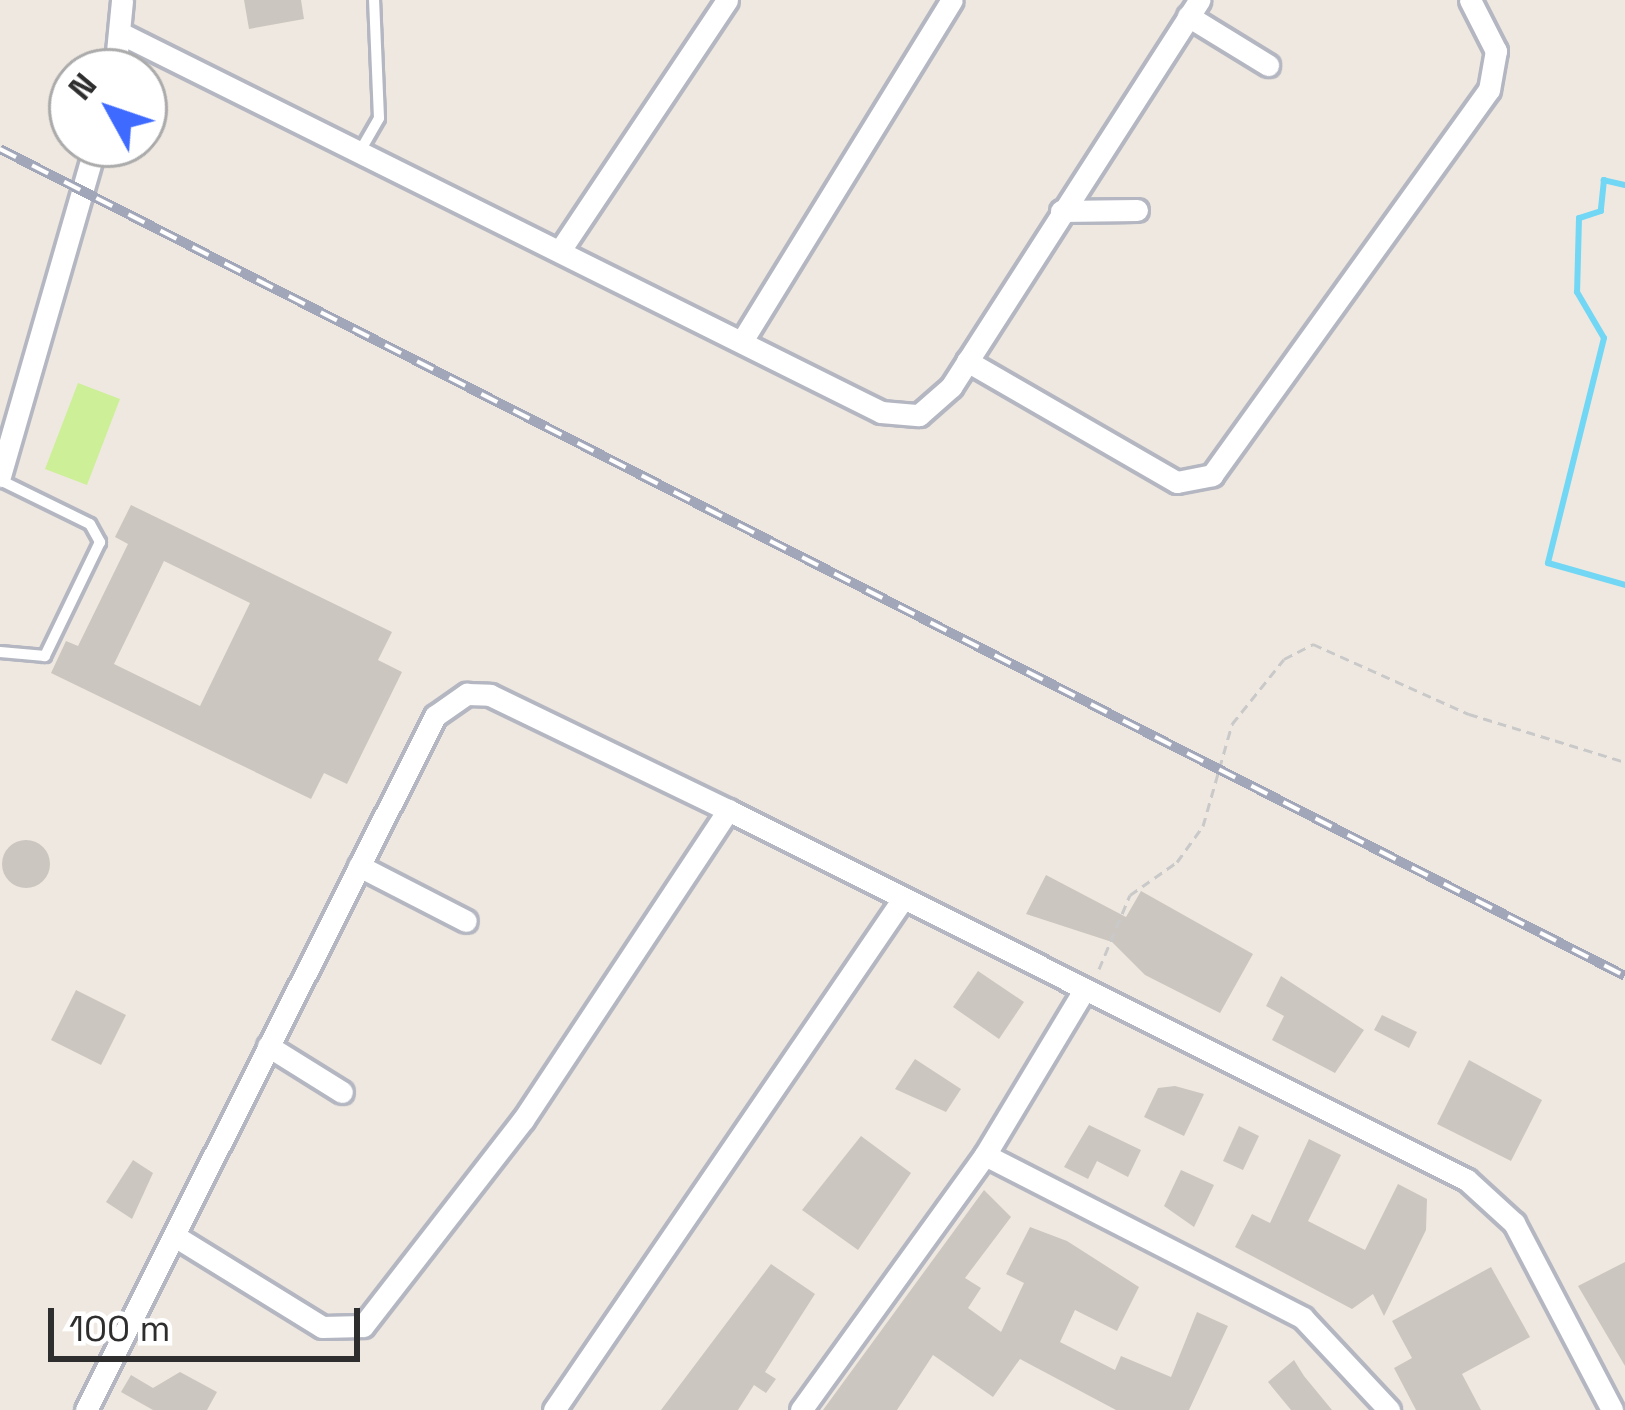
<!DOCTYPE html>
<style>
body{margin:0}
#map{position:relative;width:1625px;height:1410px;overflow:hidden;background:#efe8e0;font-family:"Space Grotesk",sans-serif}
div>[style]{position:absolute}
.pitch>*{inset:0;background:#cdef97}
.stream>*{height:6px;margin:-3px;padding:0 3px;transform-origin:3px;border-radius:3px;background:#71d7f4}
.building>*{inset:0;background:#cbc6bf}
.round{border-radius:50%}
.path>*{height:3px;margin-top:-1.5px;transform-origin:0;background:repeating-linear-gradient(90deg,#c9c9c9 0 9px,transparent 0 15px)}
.roads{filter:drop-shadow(3px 0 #b4b7c1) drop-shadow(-3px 0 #b4b7c1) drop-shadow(0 3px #b4b7c1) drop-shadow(0 -3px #b4b7c1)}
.service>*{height:10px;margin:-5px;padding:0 5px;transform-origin:5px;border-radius:5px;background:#fff}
.minor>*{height:21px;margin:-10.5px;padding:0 10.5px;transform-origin:10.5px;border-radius:10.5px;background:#fff}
.rail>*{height:10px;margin-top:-5px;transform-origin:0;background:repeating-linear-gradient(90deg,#fff 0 18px,#a2a6b9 0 36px);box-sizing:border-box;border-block:3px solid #a2a6b9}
span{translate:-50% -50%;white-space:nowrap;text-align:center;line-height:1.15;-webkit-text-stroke:10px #fff;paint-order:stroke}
.north{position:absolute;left:48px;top:48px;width:120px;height:120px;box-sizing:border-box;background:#fff;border:3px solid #ababab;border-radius:50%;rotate:310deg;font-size:33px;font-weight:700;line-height:48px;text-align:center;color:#2e2e2e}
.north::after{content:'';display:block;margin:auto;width:42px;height:54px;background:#3e6aff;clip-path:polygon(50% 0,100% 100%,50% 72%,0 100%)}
.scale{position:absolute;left:48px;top:1308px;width:312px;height:54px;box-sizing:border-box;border:6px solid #2e2e2e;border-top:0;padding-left:15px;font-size:36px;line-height:42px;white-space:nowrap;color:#2e2e2e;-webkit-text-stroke:9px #fff;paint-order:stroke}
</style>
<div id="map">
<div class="pitch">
<i style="clip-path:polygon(78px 383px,120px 399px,87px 485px,45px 469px)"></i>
</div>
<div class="stream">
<i style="left:1625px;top:185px;width:22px;rotate:-167deg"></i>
<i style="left:1604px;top:180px;width:31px;rotate:96deg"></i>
<i style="left:1601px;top:211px;width:23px;rotate:162deg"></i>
<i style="left:1579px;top:218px;width:74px;rotate:91.5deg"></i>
<i style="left:1577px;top:292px;width:53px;rotate:59.6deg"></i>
<i style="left:1604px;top:338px;width:232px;rotate:104deg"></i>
<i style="left:1548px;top:563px;width:80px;rotate:15.9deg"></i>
</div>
<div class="building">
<i style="clip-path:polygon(244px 0,301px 0,304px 19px,249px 29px)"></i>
<i style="clip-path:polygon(evenodd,131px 505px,392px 632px,378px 660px,402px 672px,347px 784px,324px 773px,311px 799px,51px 673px,66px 641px,78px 646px,128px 544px,115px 537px,131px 505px,164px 561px,250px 603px,200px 706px,114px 664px,164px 561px)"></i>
<i class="round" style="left:2px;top:840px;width:48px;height:48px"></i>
<i style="clip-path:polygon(1046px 875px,1126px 917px,1141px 891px,1253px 954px,1220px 1013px,1145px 975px,1112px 942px,1026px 914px)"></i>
<i style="clip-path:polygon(978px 971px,1024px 1002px,999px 1039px,953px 1007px)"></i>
<i style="clip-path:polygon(1281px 976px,1364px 1030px,1335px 1073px,1272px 1040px,1284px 1016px,1266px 1006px)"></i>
<i style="clip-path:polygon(76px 990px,126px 1015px,101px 1065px,51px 1040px)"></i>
<i style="clip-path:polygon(1382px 1015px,1417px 1032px,1409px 1048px,1374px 1030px)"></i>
<i style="clip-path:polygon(915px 1059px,961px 1089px,946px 1112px,895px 1089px)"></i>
<i style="clip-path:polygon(1469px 1060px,1542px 1100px,1511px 1161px,1437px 1124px)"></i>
<i style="clip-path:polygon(1175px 1086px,1204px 1094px,1184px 1136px,1144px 1117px,1158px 1088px)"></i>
<i style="clip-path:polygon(1089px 1125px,1141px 1150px,1128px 1177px,1097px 1161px,1088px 1179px,1064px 1167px)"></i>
<i style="clip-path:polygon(1239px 1126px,1259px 1136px,1243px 1170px,1223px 1161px)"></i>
<i style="clip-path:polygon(861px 1136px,911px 1173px,858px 1250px,802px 1210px)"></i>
<i style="clip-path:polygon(1309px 1139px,1341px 1155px,1308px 1221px,1365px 1250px,1398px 1184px,1427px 1199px,1426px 1230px,1384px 1316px,1373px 1294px,1352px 1309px,1235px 1247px,1252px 1214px,1270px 1223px)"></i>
<i style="clip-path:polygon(133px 1160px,153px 1173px,132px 1219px,106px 1202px)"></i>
<i style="clip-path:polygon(1181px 1170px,1214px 1185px,1194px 1227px,1164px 1206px)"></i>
<i style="clip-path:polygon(984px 1190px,1011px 1217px,965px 1278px,981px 1288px,968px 1308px,1001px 1332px,1024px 1283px,1006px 1274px,1030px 1227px,1067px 1241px,1139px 1287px,1117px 1331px,1075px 1310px,1060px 1342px,1115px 1370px,1121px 1356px,1171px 1377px,1197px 1312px,1228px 1326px,1189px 1410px,1116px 1410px,1020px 1359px,993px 1397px,933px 1355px,897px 1410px,823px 1410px)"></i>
<i style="clip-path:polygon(1625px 1262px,1625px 1366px,1578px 1286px)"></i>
<i style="clip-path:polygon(771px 1264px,815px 1294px,765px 1372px,776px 1379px,766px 1393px,754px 1385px,738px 1410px,661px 1410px)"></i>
<i style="clip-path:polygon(1491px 1267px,1530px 1337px,1462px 1374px,1481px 1410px,1416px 1410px,1394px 1368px,1412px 1358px,1392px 1321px)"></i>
<i style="clip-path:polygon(1294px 1360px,1304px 1376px,1332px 1410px,1291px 1410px,1268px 1382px)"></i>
<i style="clip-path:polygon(180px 1372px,217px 1392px,207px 1410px,153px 1410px,121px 1392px,131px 1375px,153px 1388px)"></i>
</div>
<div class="path">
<i style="left:1099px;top:969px;width:80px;rotate:-67.3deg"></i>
<i style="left:1130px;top:895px;width:57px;rotate:-35.1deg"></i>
<i style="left:1177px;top:862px;width:44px;rotate:-54.2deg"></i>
<i style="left:1203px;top:826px;width:106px;rotate:-74.1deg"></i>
<i style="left:1232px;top:724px;width:83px;rotate:-51.3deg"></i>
<i style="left:1284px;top:659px;width:33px;rotate:-27deg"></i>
<i style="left:1313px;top:644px;width:171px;rotate:24.2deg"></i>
<i style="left:1469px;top:714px;width:163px;rotate:17.1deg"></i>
</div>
<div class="roads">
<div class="service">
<i style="left:363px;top:146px;width:32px;rotate:-60deg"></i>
<i style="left:379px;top:118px;width:118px;rotate:-92.4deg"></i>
<i style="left:0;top:480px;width:100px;rotate:26.1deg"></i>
<i style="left:90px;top:524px;width:21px;rotate:61deg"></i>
<i style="left:100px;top:542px;width:127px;rotate:115.8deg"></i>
<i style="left:45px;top:656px;width:45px;rotate:-174.9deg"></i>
</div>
<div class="minor">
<i style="left:1188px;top:16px;width:94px;rotate:31.5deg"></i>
<i style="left:122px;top:34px;width:848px;rotate:26.47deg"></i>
<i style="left:881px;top:412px;width:38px;rotate:5deg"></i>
<i style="left:919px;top:415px;width:43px;rotate:-41.2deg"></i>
<i style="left:951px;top:387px;width:460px;rotate:-57.3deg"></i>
<i style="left:115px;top:72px;width:72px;rotate:-84.4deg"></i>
<i style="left:1061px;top:211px;width:76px;rotate:-0.8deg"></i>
<i style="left:561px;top:249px;width:299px;rotate:-56.3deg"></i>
<i style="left:742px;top:341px;width:400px;rotate:-58.4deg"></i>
<i style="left:967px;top:361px;width:242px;rotate:30deg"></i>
<i style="left:1177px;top:482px;width:36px;rotate:-11deg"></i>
<i style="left:1212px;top:475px;width:474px;rotate:-54.3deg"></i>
<i style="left:1489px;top:90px;width:40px;rotate:-80deg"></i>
<i style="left:1496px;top:51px;width:57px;rotate:-117deg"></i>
<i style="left:0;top:476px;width:346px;rotate:-73.9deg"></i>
<i style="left:359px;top:866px;width:120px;rotate:27.2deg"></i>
<i style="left:268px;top:1046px;width:87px;rotate:31.9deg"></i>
<i style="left:985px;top:1155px;width:357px;rotate:27.1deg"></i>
<i style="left:1303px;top:1318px;width:126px;rotate:46.9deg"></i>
<i style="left:178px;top:1238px;width:169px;rotate:31.7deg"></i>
<i style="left:322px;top:1327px;width:41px;rotate:-1.4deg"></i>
<i style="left:363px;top:1326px;width:261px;rotate:-52.2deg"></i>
<i style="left:523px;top:1120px;width:372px;rotate:-56.5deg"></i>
<i style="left:86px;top:1410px;width:777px;rotate:-63.3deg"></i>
<i style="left:435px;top:716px;width:39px;rotate:-35deg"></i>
<i style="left:467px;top:694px;width:23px;rotate:2deg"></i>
<i style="left:490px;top:695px;width:264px;rotate:25.8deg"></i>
<i style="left:728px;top:810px;width:826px;rotate:26.6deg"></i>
<i style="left:1467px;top:1180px;width:64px;rotate:42.5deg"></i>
<i style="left:1514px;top:1223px;width:211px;rotate:62.3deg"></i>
<i style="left:554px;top:1410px;width:617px;rotate:-55.69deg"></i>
<i style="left:801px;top:1410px;width:314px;rotate:-54.2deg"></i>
<i style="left:985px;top:1155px;width:192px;rotate:-59deg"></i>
</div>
</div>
<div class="rail">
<i style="left:0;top:149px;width:1823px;rotate:26.97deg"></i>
</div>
<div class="north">N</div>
<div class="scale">100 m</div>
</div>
